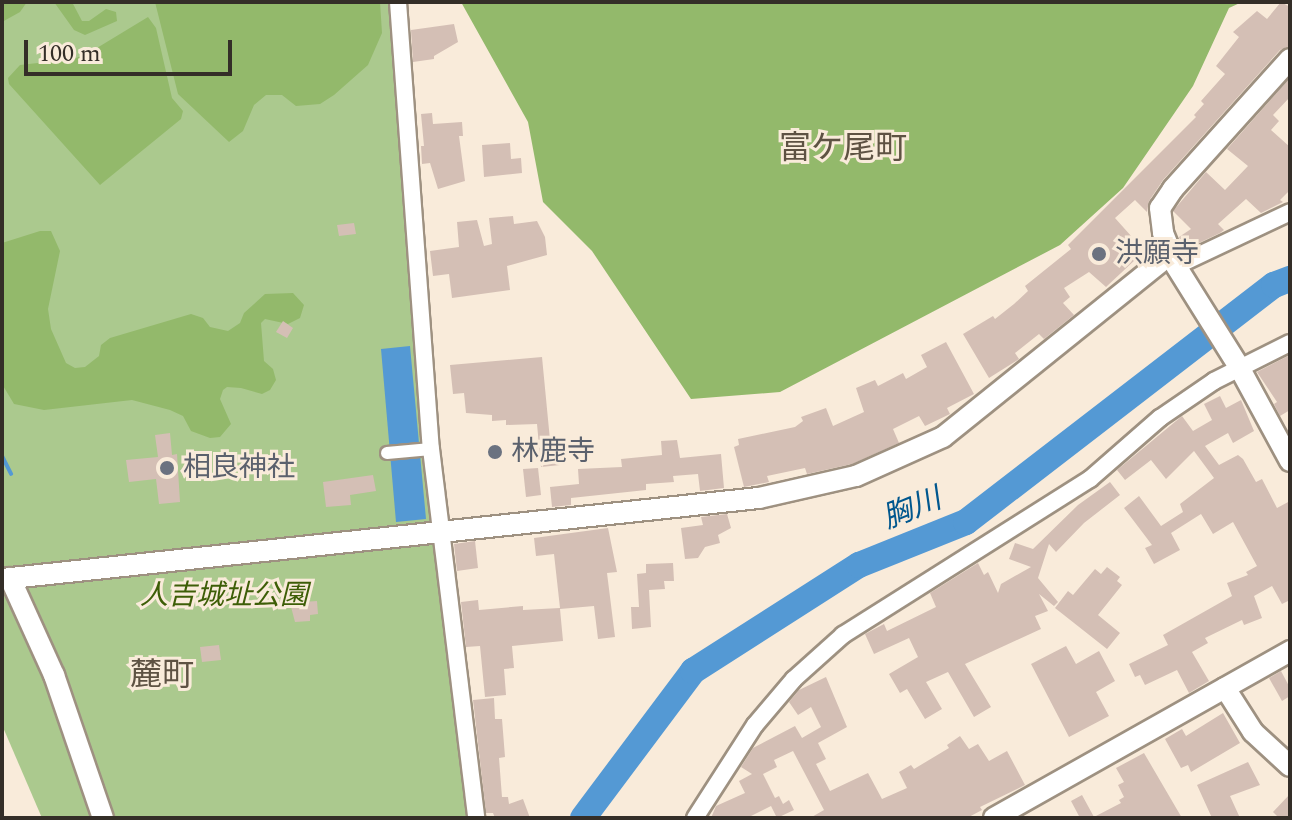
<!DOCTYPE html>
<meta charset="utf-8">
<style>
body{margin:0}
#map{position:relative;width:1292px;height:820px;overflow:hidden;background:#f9ebda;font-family:Spectral,"Noto Sans JP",serif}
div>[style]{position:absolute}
.green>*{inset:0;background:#abc98e}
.forest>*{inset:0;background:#93b96b}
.water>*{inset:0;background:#5499d4}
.stream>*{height:4px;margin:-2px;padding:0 2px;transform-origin:2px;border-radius:2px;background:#5499d4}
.river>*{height:26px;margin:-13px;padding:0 13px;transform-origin:13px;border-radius:13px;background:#5499d4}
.building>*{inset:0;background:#d4bfb5}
.roads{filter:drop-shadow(2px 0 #9e9181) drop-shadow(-2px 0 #9e9181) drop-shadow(0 2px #9e9181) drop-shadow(0 -2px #9e9181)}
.pedestrian>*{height:12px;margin:-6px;padding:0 6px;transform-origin:6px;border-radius:6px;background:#fff}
.minor>*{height:16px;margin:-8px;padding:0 8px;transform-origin:8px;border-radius:8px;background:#fff}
.tertiary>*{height:20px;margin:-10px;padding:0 10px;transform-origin:10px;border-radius:10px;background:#fff}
.dots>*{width:22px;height:22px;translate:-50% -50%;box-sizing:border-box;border:4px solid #f9ebda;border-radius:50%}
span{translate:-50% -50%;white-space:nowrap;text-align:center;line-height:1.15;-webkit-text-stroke:6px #f9ebda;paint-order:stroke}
.worship-label{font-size:28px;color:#5b616d}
.left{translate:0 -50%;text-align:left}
.park-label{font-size:28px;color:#3d5e07;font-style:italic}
.water-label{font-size:30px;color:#00578e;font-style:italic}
.quarter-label{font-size:32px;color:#5e5243}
.frame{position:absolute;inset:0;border:4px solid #342e28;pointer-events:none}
.scale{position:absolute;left:24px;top:40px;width:208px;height:36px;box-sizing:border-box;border:4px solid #342e28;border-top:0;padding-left:10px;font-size:24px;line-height:28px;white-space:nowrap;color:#342e28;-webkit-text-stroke:6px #f9ebda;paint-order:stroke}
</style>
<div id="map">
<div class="green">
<i style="clip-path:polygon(2px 2px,393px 2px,473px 818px,42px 818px,2px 725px)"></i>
</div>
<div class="forest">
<i style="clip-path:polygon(2px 2px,27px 2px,20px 12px,2px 22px)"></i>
<i style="clip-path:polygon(54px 2px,72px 2px,82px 21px,89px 21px,106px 9px,116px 12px,117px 21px,85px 35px,74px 30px)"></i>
<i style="clip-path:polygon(155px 2px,380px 2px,382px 33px,368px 65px,334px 95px,320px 104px,296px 106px,282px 95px,266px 95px,254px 105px,243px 131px,229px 142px,178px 94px)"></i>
<i style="clip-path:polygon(461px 2px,1242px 2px,1229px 8px,1193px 86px,1123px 188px,1060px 245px,780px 392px,691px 399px,592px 251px,543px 202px,528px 122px)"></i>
<i style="clip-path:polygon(148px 17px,156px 28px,172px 98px,183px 111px,181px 119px,100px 185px,9px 84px,8px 78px,20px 65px,73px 59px,87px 54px)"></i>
<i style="clip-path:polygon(40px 231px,51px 231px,60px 251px,48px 309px,51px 329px,66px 363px,75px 368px,85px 367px,99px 356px,101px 345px,110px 338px,191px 314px,203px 318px,210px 327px,228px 331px,240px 323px,244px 313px,265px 294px,293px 293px,304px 305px,300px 318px,288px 324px,265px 319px,261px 323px,264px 361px,273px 369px,276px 380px,270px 390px,262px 394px,241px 388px,227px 387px,223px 390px,220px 399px,231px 424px,220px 437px,210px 438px,191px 431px,183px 416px,170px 410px,132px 400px,44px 410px,14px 404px,2px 384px,2px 243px)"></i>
</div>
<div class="water">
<i style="clip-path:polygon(410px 346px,426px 519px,396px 522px,381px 349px)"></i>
</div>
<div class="stream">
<i style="left:2px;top:456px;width:20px;rotate:63deg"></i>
</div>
<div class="river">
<i style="left:583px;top:818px;width:184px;rotate:-53.2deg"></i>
<i style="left:693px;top:671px;width:197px;rotate:-32.6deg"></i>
<i style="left:859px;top:565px;width:115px;rotate:-21.9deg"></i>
<i style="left:966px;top:522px;width:389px;rotate:-37.6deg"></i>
<i style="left:1274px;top:285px;width:17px;rotate:-21deg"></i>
</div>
<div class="building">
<i style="clip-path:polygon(1281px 2px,1290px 7px,1290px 46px,1280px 50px,1163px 180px,1149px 201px,1147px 212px,1135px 200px,1115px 218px,1132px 237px,1123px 245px,1136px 259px,1106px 287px,1089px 272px,1064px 288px,1070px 297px,1063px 303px,1074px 315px,1044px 339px,1039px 334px,1015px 353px,1019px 359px,989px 378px,963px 334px,993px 316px,995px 319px,1014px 304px,1028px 291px,1025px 286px,1071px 249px,1068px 245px,1196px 117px,1194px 115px,1204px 104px,1201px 101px,1225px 74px,1216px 66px,1239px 37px,1233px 32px,1257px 11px,1267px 19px)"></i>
<i style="clip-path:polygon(454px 24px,458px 42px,434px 56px,434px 59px,413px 62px,411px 30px)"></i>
<i style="clip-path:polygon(1290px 78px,1290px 97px,1273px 115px,1279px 121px,1271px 130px,1290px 147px,1290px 190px,1280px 200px,1283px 202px,1261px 213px,1246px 199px,1218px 224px,1224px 230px,1220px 233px,1184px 250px,1179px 237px,1191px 229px,1173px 211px,1206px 172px,1225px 190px,1248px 166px,1227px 149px)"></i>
<i style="clip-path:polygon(432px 113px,433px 124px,462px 122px,463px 136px,459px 136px,465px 181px,438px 189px,430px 163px,422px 164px,421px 146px,424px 146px,421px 114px)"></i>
<i style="clip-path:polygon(510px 143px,511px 159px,521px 158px,522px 173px,484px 177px,482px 145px)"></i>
<i style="clip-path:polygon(513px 216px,514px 224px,537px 221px,545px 237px,547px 255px,507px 266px,510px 290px,452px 298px,449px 274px,433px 276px,430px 251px,459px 247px,457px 222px,477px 220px,484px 246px,492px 244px,489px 218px)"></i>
<i style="clip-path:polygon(354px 223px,356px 234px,339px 236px,337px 225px)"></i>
<i style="clip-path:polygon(283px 321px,293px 328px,287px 338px,276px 332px)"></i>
<i style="clip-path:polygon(946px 342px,974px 394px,947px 408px,950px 414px,925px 426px,919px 416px,893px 429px,899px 443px,852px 464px,807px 474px,805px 468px,767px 476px,769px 482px,744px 487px,734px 447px,739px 445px,738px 439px,795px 427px,803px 421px,801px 417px,826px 408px,833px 426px,864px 412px,856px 388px,875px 380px,878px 386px,903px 373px,906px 379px,927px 367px,921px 355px)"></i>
<i style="clip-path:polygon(1290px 355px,1290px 410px,1280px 416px,1274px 404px,1277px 402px,1257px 372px)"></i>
<i style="clip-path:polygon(542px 357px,550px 440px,558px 439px,560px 465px,541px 467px,537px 424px,506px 425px,506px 420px,492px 421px,492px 415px,466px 413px,464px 393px,453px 394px,450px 365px)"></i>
<i style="clip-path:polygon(1220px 396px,1226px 408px,1241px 400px,1254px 431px,1233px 443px,1228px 433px,1205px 446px,1219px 465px,1238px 455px,1243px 459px,1256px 482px,1262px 479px,1277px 508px,1290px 501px,1290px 600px,1282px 604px,1272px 586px,1254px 596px,1262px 618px,1244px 625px,1242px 620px,1205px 638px,1208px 643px,1192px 652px,1209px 681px,1189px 693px,1177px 670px,1145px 685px,1140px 675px,1135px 677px,1129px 664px,1168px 645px,1163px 635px,1232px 596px,1227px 583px,1248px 575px,1246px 572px,1257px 566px,1233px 522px,1213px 534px,1201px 514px,1171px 533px,1180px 550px,1154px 564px,1145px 548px,1152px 545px,1124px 508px,1139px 496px,1161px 526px,1183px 512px,1180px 504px,1214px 478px,1194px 451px,1166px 479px,1151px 460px,1125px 480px,1117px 470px,1182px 416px,1193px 431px,1212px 420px,1204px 404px)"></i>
<i style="clip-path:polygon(170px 433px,172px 455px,177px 454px,180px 502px,159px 504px,156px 479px,129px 482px,126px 460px,158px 457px,155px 435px)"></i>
<i style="clip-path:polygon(677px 440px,680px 458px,721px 454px,724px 488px,700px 491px,698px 474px,673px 476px,674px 482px,646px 484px,646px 490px,571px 498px,571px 505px,552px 507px,550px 487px,579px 484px,578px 469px,622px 467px,621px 459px,662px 455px,661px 441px)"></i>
<i style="clip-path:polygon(538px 468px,541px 495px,526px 497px,523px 469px)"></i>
<i style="clip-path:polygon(373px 475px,376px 491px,350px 495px,351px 505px,326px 507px,323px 482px)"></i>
<i style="clip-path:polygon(1110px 482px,1120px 495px,1084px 523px,1056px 552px,1049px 544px,1038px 578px,1058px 602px,1054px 606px,1039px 594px,1048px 611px,1035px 616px,1041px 629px,965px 664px,991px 707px,974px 717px,948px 672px,926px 682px,942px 709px,925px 719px,907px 689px,900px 693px,889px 674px,918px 657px,909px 638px,874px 654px,865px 634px,884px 624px,887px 631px,936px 607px,930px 593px,978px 563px,984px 575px,988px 572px,998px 593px,1001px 584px,1031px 567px,1009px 559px,1015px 543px,1033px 549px,1078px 505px)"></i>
<i style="clip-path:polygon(727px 514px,731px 528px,718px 535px,720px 543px,705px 547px,698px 558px,685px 559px,681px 528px,703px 525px,701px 517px)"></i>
<i style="clip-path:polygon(608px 528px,617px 572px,607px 573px,615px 637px,598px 639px,594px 606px,560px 609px,563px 641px,512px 646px,514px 668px,504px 669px,506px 695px,485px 697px,480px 646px,466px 647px,461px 602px,478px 600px,479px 610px,523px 606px,523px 610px,560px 608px,554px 554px,536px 556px,534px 538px)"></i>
<i style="clip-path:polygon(475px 541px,478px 568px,457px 571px,454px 544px)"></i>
<i style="clip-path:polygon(673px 563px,674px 581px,664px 581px,665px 589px,649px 590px,651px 627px,632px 629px,631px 607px,639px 607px,637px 574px,646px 573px,646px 564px)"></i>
<i style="clip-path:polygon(1107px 567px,1120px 577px,1117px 581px,1122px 585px,1098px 615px,1120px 633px,1107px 649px,1055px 608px,1068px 591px,1073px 595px,1095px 569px,1101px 574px)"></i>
<i style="clip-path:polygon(317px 601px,318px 614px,310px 615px,310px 621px,295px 622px,290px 603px)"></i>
<i style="clip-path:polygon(219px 645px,221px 660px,202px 662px,200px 647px)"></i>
<i style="clip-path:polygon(1066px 646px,1076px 664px,1099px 651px,1115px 681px,1096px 692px,1109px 716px,1069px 737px,1031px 664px)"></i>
<i style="clip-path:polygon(1281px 671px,1290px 688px,1290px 696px,1282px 701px,1269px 678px)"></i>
<i style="clip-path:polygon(826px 677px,847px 727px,818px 743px,826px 759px,816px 764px,830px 791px,868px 773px,882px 799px,907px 788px,899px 772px,911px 765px,914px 769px,949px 748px,947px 745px,960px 736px,969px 749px,978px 744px,989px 761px,1007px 751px,1025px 785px,980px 807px,982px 810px,967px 818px,810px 818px,824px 810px,793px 751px,774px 760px,777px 767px,763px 774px,775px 798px,779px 796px,783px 804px,789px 800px,794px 810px,777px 818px,771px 806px,747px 818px,711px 818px,716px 806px,745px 793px,739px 781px,752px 774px,741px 767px,753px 748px,795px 726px,802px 738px,821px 727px,811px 707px,798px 715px,789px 702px,799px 690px)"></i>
<i style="clip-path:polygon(494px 698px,495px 719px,502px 719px,505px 757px,499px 758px,502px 797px,508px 797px,509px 804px,523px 799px,530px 818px,495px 818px,493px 813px,486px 813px,473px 700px)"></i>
<i style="clip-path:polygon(1223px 713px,1240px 743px,1191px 772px,1188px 765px,1181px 768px,1165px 739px,1182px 729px,1186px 736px)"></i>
<i style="clip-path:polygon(1144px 753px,1182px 818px,1080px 818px,1071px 801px,1082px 795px,1094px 817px,1121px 803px,1119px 800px,1124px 797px,1118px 785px,1124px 782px,1116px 768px)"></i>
<i style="clip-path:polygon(1248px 762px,1260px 785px,1230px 796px,1240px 818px,1212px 818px,1197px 785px)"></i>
<i style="clip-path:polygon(1290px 794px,1290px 818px,1279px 818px,1273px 812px)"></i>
</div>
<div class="roads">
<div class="pedestrian">
<i style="left:387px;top:453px;width:44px;rotate:-5.2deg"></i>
</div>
<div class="minor">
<i style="left:398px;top:2px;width:448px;rotate:85.8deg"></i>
<i style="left:431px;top:449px;width:372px;rotate:83deg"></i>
<i style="left:1176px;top:266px;width:126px;rotate:-25.3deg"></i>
<i style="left:695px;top:818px;width:111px;rotate:-57.2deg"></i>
<i style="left:755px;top:725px;width:60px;rotate:-49.7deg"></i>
<i style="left:794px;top:679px;width:66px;rotate:-41.9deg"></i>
<i style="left:843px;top:635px;width:292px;rotate:-32.3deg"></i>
<i style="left:1090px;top:479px;width:93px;rotate:-41.1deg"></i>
<i style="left:1160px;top:418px;width:65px;rotate:-34.4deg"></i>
<i style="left:1214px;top:381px;width:85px;rotate:-26.6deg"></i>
</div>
<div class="tertiary">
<i style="left:1290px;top:59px;width:175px;rotate:132deg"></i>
<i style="left:1173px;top:189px;width:23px;rotate:124deg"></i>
<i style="left:1160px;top:208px;width:25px;rotate:83deg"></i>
<i style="left:1163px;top:233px;width:35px;rotate:68deg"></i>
<i style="left:1176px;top:266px;width:119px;rotate:58deg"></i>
<i style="left:1239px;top:367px;width:107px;rotate:61.5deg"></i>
<i style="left:10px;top:578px;width:107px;rotate:65.6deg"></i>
<i style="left:54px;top:675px;width:151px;rotate:71.1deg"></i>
<i style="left:2px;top:579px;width:761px;rotate:-6.11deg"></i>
<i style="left:759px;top:498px;width:99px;rotate:-12.8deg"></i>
<i style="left:856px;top:476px;width:95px;rotate:-24.1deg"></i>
<i style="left:943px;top:437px;width:292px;rotate:-38.8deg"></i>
<i style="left:1225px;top:688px;width:52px;rotate:57.5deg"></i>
<i style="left:1253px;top:732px;width:50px;rotate:42.6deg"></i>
<i style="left:994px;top:818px;width:340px;rotate:-29.4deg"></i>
</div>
</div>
<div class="dots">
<i style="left:1099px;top:254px;background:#6b7280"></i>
<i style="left:495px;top:452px;background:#6b7280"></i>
<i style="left:167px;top:468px;background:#6b7280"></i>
</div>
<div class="worship-label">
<span class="left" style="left:1115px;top:254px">洪願寺</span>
<span class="left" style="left:511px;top:452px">林鹿寺</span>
<span class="left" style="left:183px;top:468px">相良神社</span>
</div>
<div class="park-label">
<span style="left:224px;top:596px">人吉城址公園</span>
</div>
<div class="water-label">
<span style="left:912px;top:509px;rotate:-22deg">胸川</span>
</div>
<div class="quarter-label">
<span style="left:843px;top:149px">富ケ尾町</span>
<span style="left:162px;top:676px">麓町</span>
</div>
<div class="frame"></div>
<div class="scale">100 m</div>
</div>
